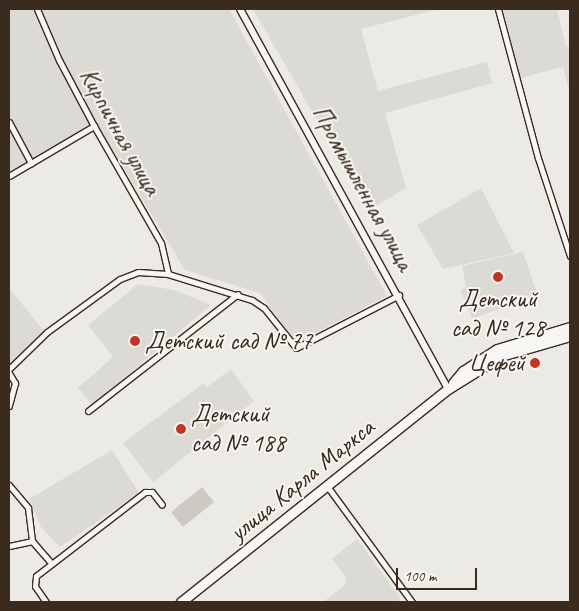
<!DOCTYPE html>
<meta charset="utf-8">
<style>
body{margin:0}
#map{position:relative;width:579px;height:611px;overflow:hidden;background:#ebeae5;font-family:Caveat,sans-serif}
div>[style]{position:absolute}
.built>*{inset:0;background:#dcdad4}
.green>*{inset:0;background:#cdcac4}
.roads{filter:drop-shadow(1px 0 #3b2a1e) drop-shadow(-1px 0 #3b2a1e) drop-shadow(0 1px #3b2a1e) drop-shadow(0 -1px #3b2a1e)}
.minor>*{height:5px;margin:-2.5px;padding:0 2.5px;transform-origin:2.5px;border-radius:2.5px;background:#f6f6f2}
.tertiary>*{height:6px;margin:-3px;padding:0 3px;transform-origin:3px;border-radius:3px;background:#f6f6f2}
.trunk>*{height:9px;margin:-4.5px;padding:0 4.5px;transform-origin:4.5px;border-radius:4.5px;background:#f6f6f2}
.dots>*{width:14px;height:14px;translate:-50% -50%;box-sizing:border-box;border:2px solid #f6f6f2;border-radius:50%}
span{translate:-50% -50%;white-space:nowrap;text-align:center;line-height:1.15;-webkit-text-stroke:4px #f6f6f2;paint-order:stroke}
.street-label{font-size:25px;color:#3b2a1e}
.poi-label{font-size:25px;color:#3b2a1e}
.left{translate:0 -50%;text-align:left}
.right{translate:-100% -50%;text-align:right}
.frame{position:absolute;inset:0;border:10px solid #3b2a1e;pointer-events:none}
.scale{position:absolute;left:396px;top:568px;width:81px;height:22px;box-sizing:border-box;border:2px solid #3b2a1e;border-top:0;padding-left:6px;font-size:15px;line-height:18px;white-space:nowrap;color:#3b2a1e;-webkit-text-stroke:4px #f6f6f2;paint-order:stroke}
</style>
<div id="map">
<div class="built">
<i style="clip-path:polygon(9px 9px,229px 9px,387px 296px,296px 343px,260px 293px,185px 270px,95px 121px,9px 174px)"></i>
<i style="clip-path:polygon(253px 9px,438px 9px,361px 29px,378px 91px,487px 62px,492px 83px,385px 113px,406px 188px,369px 210px)"></i>
<i style="clip-path:polygon(503px 9px,557px 9px,566px 47px,570px 46px,570px 94px,563px 67px,520px 78px)"></i>
<i style="clip-path:polygon(481px 188px,514px 253px,443px 269px,417px 225px)"></i>
<i style="clip-path:polygon(523px 252px,537px 294px,472px 319px,461px 291px,466px 287px,462px 266px)"></i>
<i style="clip-path:polygon(138px 284px,174px 290px,211px 305px,92px 405px,78px 388px,113px 357px,88px 325px)"></i>
<i style="clip-path:polygon(9px 288px,44px 331px,10px 365px,9px 365px)"></i>
<i style="clip-path:polygon(231px 369px,254px 401px,153px 482px,123px 443px,204px 383px,207px 387px)"></i>
<i style="clip-path:polygon(112px 450px,139px 493px,60px 547px,41px 527px,29px 499px)"></i>
<i style="clip-path:polygon(357px 539px,401px 599px,396px 602px,323px 602px,345px 585px,346px 577px,332px 559px)"></i>
</div>
<div class="green">
<i style="clip-path:polygon(202px 487px,214px 502px,183px 527px,171px 512px)"></i>
</div>
<div class="roads">
<div class="minor">
<i style="left:37px;top:9px;width:56px;rotate:66.7deg"></i>
<i style="left:59px;top:60px;width:75px;rotate:62.1deg"></i>
<i style="left:94px;top:126px;width:135px;rotate:60.2deg"></i>
<i style="left:161px;top:243px;width:32px;rotate:77deg"></i>
<i style="left:498px;top:9px;width:154px;rotate:75deg"></i>
<i style="left:538px;top:158px;width:103px;rotate:71.9deg"></i>
<i style="left:9px;top:122px;width:47px;rotate:61.8deg"></i>
<i style="left:9px;top:176px;width:99px;rotate:-30.5deg"></i>
<i style="left:9px;top:369px;width:53px;rotate:-44.2deg"></i>
<i style="left:47px;top:332px;width:90px;rotate:-36deg"></i>
<i style="left:120px;top:279px;width:19px;rotate:-21deg"></i>
<i style="left:138px;top:272px;width:30px;rotate:4deg"></i>
<i style="left:168px;top:274px;width:88px;rotate:17.2deg"></i>
<i style="left:252px;top:300px;width:14px;rotate:34deg"></i>
<i style="left:264px;top:308px;width:51px;rotate:51.3deg"></i>
<i style="left:296px;top:348px;width:116px;rotate:-27.2deg"></i>
<i style="left:9px;top:373px;width:12px;rotate:59deg"></i>
<i style="left:15px;top:383px;width:24px;rotate:105deg"></i>
<i style="left:88px;top:411px;width:190px;rotate:-38deg"></i>
<i style="left:9px;top:485px;width:30px;rotate:50deg"></i>
<i style="left:28px;top:508px;width:33px;rotate:83deg"></i>
<i style="left:32px;top:541px;width:30px;rotate:49deg"></i>
<i style="left:327px;top:486px;width:144px;rotate:53.8deg"></i>
<i style="left:9px;top:546px;width:24px;rotate:-12deg"></i>
<i style="left:46px;top:602px;width:19px;rotate:-125deg"></i>
<i style="left:35px;top:586px;width:10px;rotate:-84deg"></i>
<i style="left:36px;top:576px;width:138px;rotate:-37.6deg"></i>
<i style="left:145px;top:492px;width:7px"></i>
<i style="left:152px;top:492px;width:16px;rotate:52deg"></i>
</div>
<div class="tertiary">
<i style="left:240px;top:9px;width:433px;rotate:61.3deg"></i>
</div>
<div class="trunk">
<i style="left:453px;top:383px;width:16px;rotate:-50deg"></i>
<i style="left:463px;top:371px;width:40px;rotate:-32.9deg"></i>
<i style="left:497px;top:349px;width:76px;rotate:-16.8deg"></i>
<i style="left:181px;top:602px;width:342px;rotate:-38.6deg"></i>
<i style="left:448px;top:389px;width:62px;rotate:-31.9deg"></i>
<i style="left:501px;top:356px;width:72px;rotate:-16.2deg"></i>
</div>
</div>
<div class="dots">
<i style="left:498px;top:277px;background:#c8321e"></i>
<i style="left:135px;top:341px;background:#c8321e"></i>
<i style="left:535px;top:363px;background:#c8321e"></i>
<i style="left:181px;top:429px;background:#c8321e"></i>
</div>
<div class="street-label">
<span style="left:120px;top:132px;rotate:61deg">Кирпичная улица</span>
<span style="left:363px;top:188px;rotate:61deg">Промышленная улица</span>
<span style="left:302px;top:480px;rotate:-39deg">улица Карла Маркса</span>
</div>
<div class="poi-label">
<span style="left:498px;top:314px">Детский<br>сад № 128</span>
<span class="left" style="left:145px;top:341px">Детский сад № 77</span>
<span class="right" style="left:525px;top:363px">Цефей</span>
<span class="left" style="left:191px;top:429px">Детский<br>сад № 188</span>
</div>
<div class="frame"></div>
<div class="scale">100 m</div>
</div>
